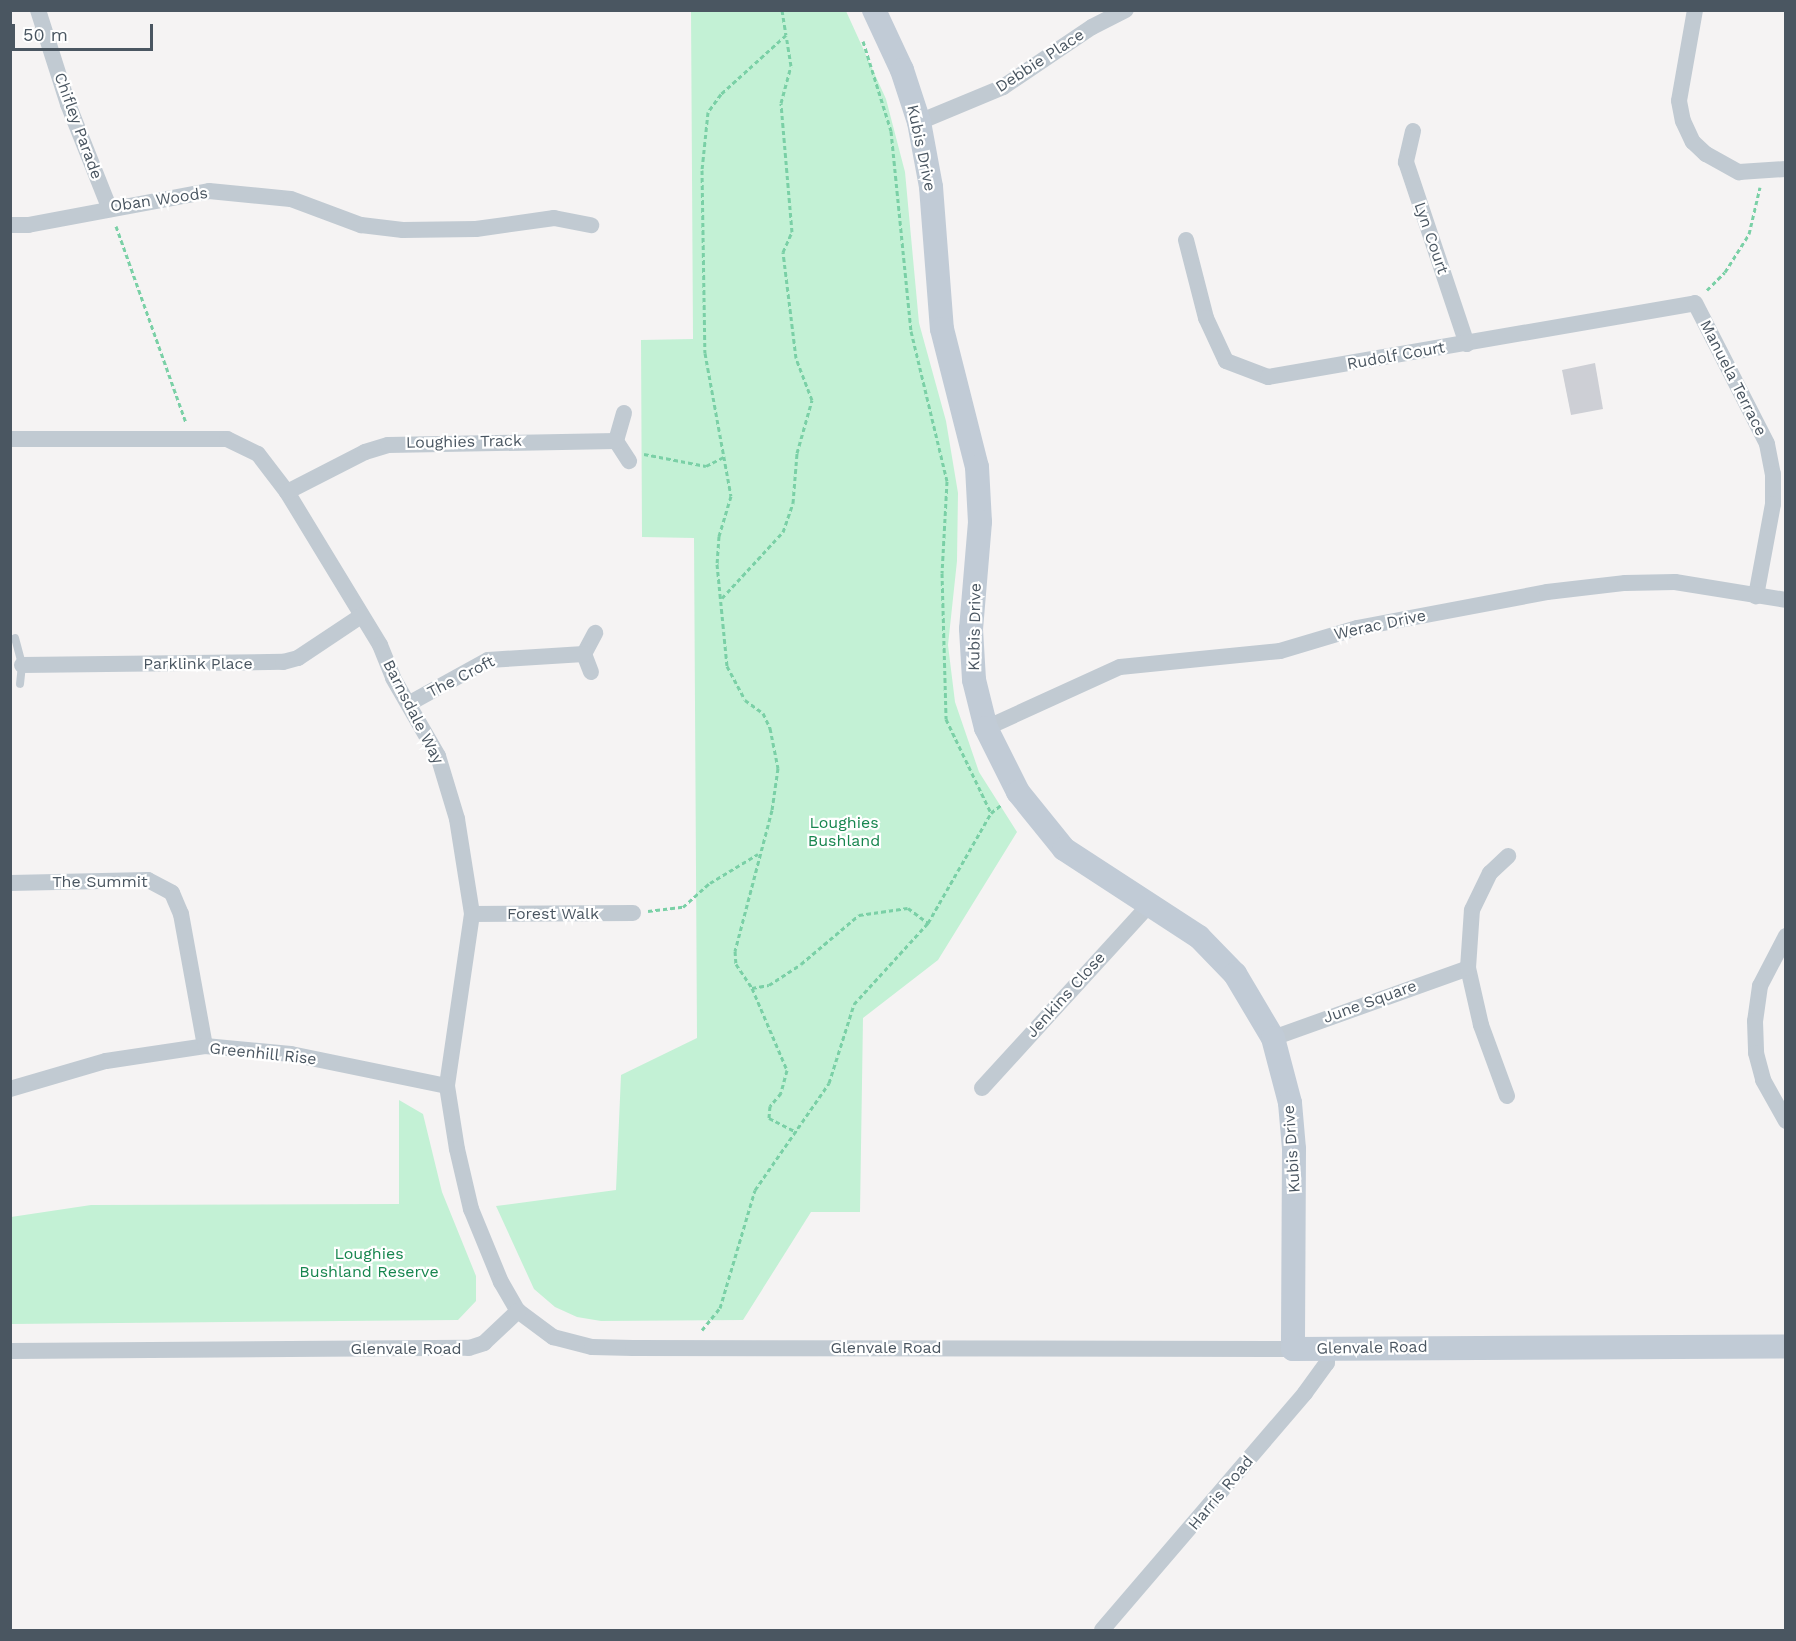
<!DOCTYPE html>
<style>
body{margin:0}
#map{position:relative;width:1796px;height:1641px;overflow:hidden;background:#f5f3f3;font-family:"Work Sans",sans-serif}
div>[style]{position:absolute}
.green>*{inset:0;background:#c3f1d5}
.building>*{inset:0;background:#cdcfd5}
.path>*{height:3px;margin-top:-1.5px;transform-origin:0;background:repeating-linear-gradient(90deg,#7ad0a6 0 4.5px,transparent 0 7.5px)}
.lane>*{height:8px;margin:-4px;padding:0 4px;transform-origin:4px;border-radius:4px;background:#c1cad2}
.street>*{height:16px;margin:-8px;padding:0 8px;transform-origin:8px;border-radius:8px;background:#c1cad2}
.secondary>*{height:24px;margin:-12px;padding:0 12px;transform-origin:12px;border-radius:12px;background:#c1cbd6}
span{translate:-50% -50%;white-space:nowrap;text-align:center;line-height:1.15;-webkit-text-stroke:4.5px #fff;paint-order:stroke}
.street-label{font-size:16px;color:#4a5661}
.park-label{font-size:16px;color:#17864f}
.frame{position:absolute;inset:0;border:12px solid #4a5661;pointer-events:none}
.scale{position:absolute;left:12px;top:24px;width:141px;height:27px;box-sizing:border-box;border:3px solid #4a5661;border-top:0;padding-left:8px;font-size:18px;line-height:21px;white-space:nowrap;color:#4a5661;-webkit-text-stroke:4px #fff;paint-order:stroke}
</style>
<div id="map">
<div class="green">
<i style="clip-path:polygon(691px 11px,846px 11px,886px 99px,905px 172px,919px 323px,946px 421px,958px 493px,957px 561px,948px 645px,955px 702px,979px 772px,1017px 832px,938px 960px,863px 1018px,860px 1212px,811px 1212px,743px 1320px,601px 1321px,577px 1317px,555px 1307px,534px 1289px,496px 1206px,616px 1190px,621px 1075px,697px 1038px,694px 538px,642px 537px,641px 340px,693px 339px)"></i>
<i style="clip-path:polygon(399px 1100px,423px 1114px,442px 1192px,476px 1276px,476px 1301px,458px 1320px,11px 1324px,11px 1217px,91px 1205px,399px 1204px)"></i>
</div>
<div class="building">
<i style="clip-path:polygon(1595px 363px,1603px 409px,1571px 415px,1562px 370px)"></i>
</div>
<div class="path">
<i style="left:782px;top:10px;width:25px;rotate:81deg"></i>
<i style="left:786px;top:35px;width:88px;rotate:137.8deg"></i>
<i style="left:721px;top:94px;width:22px;rotate:126deg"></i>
<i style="left:708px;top:112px;width:58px;rotate:95.9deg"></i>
<i style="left:702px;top:170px;width:183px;rotate:89.1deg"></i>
<i style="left:705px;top:353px;width:145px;rotate:79.7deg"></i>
<i style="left:731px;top:496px;width:42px;rotate:106.7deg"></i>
<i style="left:719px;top:536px;width:28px;rotate:94deg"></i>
<i style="left:717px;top:564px;width:102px;rotate:84.4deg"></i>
<i style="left:727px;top:666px;width:38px;rotate:62deg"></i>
<i style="left:745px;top:700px;width:22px;rotate:36deg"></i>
<i style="left:763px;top:713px;width:17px;rotate:65deg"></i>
<i style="left:770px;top:728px;width:41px;rotate:78.7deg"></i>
<i style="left:778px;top:768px;width:42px;rotate:98.1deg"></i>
<i style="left:772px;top:810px;width:146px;rotate:104.7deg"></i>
<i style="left:735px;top:951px;width:13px;rotate:86deg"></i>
<i style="left:736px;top:964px;width:29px;rotate:56deg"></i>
<i style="left:752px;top:988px;width:89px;rotate:66.9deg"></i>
<i style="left:787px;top:1070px;width:24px;rotate:105deg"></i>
<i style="left:781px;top:1093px;width:17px;rotate:130deg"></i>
<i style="left:770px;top:1106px;width:12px;rotate:95deg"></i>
<i style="left:769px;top:1118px;width:31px;rotate:27deg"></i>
<i style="left:863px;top:41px;width:94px;rotate:72.7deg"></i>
<i style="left:891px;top:131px;width:201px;rotate:84.3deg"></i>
<i style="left:911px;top:331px;width:154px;rotate:76.5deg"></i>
<i style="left:947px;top:481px;width:92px;rotate:93.1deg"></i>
<i style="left:942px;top:573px;width:146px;rotate:88.4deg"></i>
<i style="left:946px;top:719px;width:104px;rotate:64.4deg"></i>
<i style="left:116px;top:226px;width:209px;rotate:70.4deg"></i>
<i style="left:1707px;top:290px;width:25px;rotate:-45deg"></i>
<i style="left:1725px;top:272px;width:45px;rotate:-57.7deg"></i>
<i style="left:1749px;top:234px;width:48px;rotate:-76.8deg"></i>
<i style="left:644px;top:454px;width:63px;rotate:11deg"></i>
<i style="left:706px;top:466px;width:22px;rotate:-27deg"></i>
<i style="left:722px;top:598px;width:90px;rotate:-47.3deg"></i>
<i style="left:783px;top:532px;width:31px;rotate:-71deg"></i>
<i style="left:793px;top:503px;width:50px;rotate:-85.4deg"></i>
<i style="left:797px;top:453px;width:55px;rotate:-74.2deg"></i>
<i style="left:812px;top:400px;width:45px;rotate:-110.9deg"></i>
<i style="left:796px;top:358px;width:107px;rotate:-97deg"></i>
<i style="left:783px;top:252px;width:22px;rotate:-66deg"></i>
<i style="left:792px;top:232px;width:129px;rotate:-94.9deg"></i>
<i style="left:781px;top:103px;width:38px;rotate:-75deg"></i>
<i style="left:791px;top:66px;width:30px;rotate:-99deg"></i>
<i style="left:648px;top:911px;width:35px;rotate:-7deg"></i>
<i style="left:683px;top:907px;width:36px;rotate:-42deg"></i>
<i style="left:710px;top:883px;width:56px;rotate:-31.1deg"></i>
<i style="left:752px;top:988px;width:17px;rotate:-10deg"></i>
<i style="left:769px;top:985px;width:38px;rotate:-33deg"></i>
<i style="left:801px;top:964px;width:76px;rotate:-40.2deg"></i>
<i style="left:859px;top:915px;width:49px;rotate:-8.1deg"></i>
<i style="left:908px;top:908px;width:25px;rotate:37deg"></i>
<i style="left:702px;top:1330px;width:28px;rotate:-51deg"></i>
<i style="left:720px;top:1308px;width:123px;rotate:-73.5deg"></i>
<i style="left:755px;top:1190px;width:130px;rotate:-55.3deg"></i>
<i style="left:829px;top:1083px;width:83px;rotate:-72.4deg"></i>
<i style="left:854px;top:1004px;width:110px;rotate:-47.6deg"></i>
<i style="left:928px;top:923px;width:127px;rotate:-60.2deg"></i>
<i style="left:991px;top:813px;width:13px;rotate:-39deg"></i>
</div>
<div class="lane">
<i style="left:15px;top:638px;width:28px;rotate:75deg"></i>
<i style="left:22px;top:665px;width:19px;rotate:96deg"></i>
</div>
<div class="street">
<i style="left:38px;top:10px;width:99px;rotate:72.3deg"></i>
<i style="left:68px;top:104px;width:111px;rotate:68.3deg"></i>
<i style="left:1695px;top:10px;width:92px;rotate:100deg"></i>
<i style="left:1679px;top:101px;width:20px;rotate:79deg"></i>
<i style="left:1683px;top:121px;width:23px;rotate:65deg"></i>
<i style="left:1693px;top:142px;width:18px;rotate:43deg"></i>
<i style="left:1706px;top:154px;width:38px;rotate:29deg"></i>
<i style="left:1739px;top:172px;width:47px;rotate:-3.7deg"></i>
<i style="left:919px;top:122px;width:91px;rotate:-22.6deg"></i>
<i style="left:1003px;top:87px;width:107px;rotate:-34deg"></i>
<i style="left:1092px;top:27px;width:38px;rotate:-27deg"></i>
<i style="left:1413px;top:131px;width:32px;rotate:103deg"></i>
<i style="left:1406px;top:162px;width:192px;rotate:71.5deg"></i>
<i style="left:10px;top:225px;width:18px"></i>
<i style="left:28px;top:225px;width:184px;rotate:-10.6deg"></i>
<i style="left:209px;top:191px;width:82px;rotate:5.6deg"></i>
<i style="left:291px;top:199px;width:75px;rotate:20.4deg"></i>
<i style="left:361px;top:225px;width:42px;rotate:6.8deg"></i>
<i style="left:403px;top:230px;width:73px;rotate:-0.8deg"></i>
<i style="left:476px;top:229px;width:79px;rotate:-8deg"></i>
<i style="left:554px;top:218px;width:38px;rotate:11deg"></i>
<i style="left:1186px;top:240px;width:81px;rotate:75.6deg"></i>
<i style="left:1206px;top:318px;width:47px;rotate:65.1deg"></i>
<i style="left:1226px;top:361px;width:45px;rotate:20.9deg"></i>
<i style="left:1268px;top:377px;width:433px;rotate:-9.8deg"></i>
<i style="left:1695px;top:303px;width:158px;rotate:62.9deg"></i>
<i style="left:1767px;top:444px;width:31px;rotate:79deg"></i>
<i style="left:1773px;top:474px;width:30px;rotate:90deg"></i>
<i style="left:1773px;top:504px;width:94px;rotate:100.5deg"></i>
<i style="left:624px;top:413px;width:29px;rotate:106deg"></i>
<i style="left:616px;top:441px;width:24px;rotate:57deg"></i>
<i style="left:10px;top:439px;width:217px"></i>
<i style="left:227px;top:439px;width:34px;rotate:26deg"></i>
<i style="left:258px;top:454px;width:48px;rotate:52.7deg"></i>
<i style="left:287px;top:492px;width:179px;rotate:58.7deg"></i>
<i style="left:380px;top:645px;width:35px;rotate:68deg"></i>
<i style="left:393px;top:678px;width:90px;rotate:60deg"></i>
<i style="left:438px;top:756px;width:66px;rotate:73.2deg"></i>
<i style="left:457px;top:819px;width:96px;rotate:81deg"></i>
<i style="left:472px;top:914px;width:174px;rotate:98.3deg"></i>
<i style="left:447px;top:1086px;width:64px;rotate:81deg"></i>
<i style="left:457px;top:1149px;width:62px;rotate:76.9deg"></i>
<i style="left:471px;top:1209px;width:79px;rotate:67.7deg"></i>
<i style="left:501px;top:1282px;width:34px;rotate:60deg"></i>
<i style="left:518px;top:1311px;width:44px;rotate:36.6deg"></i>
<i style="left:553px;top:1337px;width:40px;rotate:14.4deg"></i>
<i style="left:592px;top:1347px;width:41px;rotate:1.4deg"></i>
<i style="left:633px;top:1348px;width:660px;rotate:0.09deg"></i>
<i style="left:287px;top:492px;width:88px;rotate:-27.1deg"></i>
<i style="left:365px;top:452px;width:24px;rotate:-17deg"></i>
<i style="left:388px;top:445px;width:228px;rotate:-1deg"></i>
<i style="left:22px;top:665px;width:261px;rotate:-0.7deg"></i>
<i style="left:283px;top:662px;width:16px;rotate:-15deg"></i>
<i style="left:298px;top:658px;width:76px;rotate:-33.7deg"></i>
<i style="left:591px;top:672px;width:19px;rotate:-111deg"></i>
<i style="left:584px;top:654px;width:24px;rotate:-62deg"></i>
<i style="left:410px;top:703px;width:89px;rotate:-28.9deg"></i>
<i style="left:488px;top:660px;width:96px;rotate:-3.6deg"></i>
<i style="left:986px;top:728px;width:147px;rotate:-24.5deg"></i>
<i style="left:1120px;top:667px;width:161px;rotate:-5.7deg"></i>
<i style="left:1280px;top:651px;width:80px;rotate:-16.6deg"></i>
<i style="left:1357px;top:628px;width:193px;rotate:-10.7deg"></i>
<i style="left:1547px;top:592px;width:79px;rotate:-6.6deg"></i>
<i style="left:1625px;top:583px;width:50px;rotate:-1.1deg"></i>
<i style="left:1675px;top:582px;width:112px;rotate:9.2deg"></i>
<i style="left:10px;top:883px;width:138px;rotate:-1.2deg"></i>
<i style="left:148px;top:880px;width:27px;rotate:28deg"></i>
<i style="left:172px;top:893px;width:23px;rotate:67deg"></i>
<i style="left:181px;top:914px;width:134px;rotate:79.7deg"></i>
<i style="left:472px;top:914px;width:161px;rotate:-0.4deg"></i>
<i style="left:1786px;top:936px;width:56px;rotate:117.5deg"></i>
<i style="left:1760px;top:986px;width:35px;rotate:98deg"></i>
<i style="left:1755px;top:1021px;width:32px;rotate:88deg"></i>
<i style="left:1756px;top:1053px;width:28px;rotate:75deg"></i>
<i style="left:1763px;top:1080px;width:47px;rotate:60.7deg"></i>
<i style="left:1273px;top:1038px;width:207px;rotate:-19.7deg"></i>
<i style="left:982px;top:1088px;width:251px;rotate:-47.6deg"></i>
<i style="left:10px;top:1089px;width:100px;rotate:-16.3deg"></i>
<i style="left:106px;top:1061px;width:100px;rotate:-8.6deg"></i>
<i style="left:205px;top:1046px;width:86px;rotate:5.3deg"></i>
<i style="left:291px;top:1054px;width:159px;rotate:11.6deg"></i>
<i style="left:1507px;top:1096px;width:76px;rotate:-110.1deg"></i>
<i style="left:1481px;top:1025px;width:58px;rotate:-102.8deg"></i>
<i style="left:1468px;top:968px;width:58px;rotate:-86.1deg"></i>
<i style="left:1472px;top:910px;width:41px;rotate:-64.1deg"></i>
<i style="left:1490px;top:873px;width:25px;rotate:-43deg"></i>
<i style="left:10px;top:1351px;width:459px;rotate:-0.4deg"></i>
<i style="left:469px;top:1348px;width:16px;rotate:-18deg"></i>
<i style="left:484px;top:1343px;width:47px;rotate:-43.3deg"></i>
<i style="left:1102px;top:1630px;width:312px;rotate:-49.4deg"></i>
<i style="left:1305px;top:1393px;width:37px;rotate:-54deg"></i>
<i style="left:1327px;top:1363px;width:14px;rotate:-90deg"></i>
</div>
<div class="secondary">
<i style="left:874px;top:10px;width:66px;rotate:65deg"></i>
<i style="left:902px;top:70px;width:55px;rotate:71.9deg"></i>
<i style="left:919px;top:122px;width:66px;rotate:79.5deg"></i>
<i style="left:931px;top:187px;width:142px;rotate:85.6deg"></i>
<i style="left:942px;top:329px;width:142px;rotate:75.8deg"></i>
<i style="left:977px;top:467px;width:55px;rotate:86.9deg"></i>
<i style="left:980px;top:522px;width:107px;rotate:94.8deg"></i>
<i style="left:971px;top:629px;width:51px;rotate:86.6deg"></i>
<i style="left:974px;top:680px;width:49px;rotate:76deg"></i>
<i style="left:986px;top:728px;width:72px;rotate:63.4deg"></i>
<i style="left:1018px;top:792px;width:73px;rotate:51.1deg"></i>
<i style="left:1064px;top:849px;width:161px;rotate:33.1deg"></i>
<i style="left:1199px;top:937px;width:52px;rotate:45.8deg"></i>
<i style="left:1235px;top:974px;width:74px;rotate:59.3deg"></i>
<i style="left:1273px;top:1038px;width:67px;rotate:75.3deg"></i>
<i style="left:1290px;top:1103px;width:46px;rotate:85deg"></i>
<i style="left:1294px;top:1149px;width:200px;rotate:90.3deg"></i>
<i style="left:1293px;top:1349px;width:493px;rotate:-0.3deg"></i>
</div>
<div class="street-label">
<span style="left:1040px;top:61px;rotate:-33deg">Debbie Place</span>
<span style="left:78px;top:126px;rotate:70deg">Chifley Parade</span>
<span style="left:921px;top:148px;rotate:78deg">Kubis Drive</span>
<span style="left:159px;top:200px;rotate:-8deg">Oban Woods</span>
<span style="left:1431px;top:238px;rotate:71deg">Lyn Court</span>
<span style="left:1396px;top:356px;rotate:-10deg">Rudolf Court</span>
<span style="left:1733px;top:378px;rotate:63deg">Manuela Terrace</span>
<span style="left:464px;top:442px;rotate:-1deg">Loughies Track</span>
<span style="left:1380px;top:625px;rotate:-12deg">Werac Drive</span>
<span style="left:975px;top:627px;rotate:-89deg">Kubis Drive</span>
<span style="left:198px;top:664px">Parklink Place</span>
<span style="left:461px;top:677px;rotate:-27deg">The Croft</span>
<span style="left:413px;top:712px;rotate:63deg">Barnsdale Way</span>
<span style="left:100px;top:882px">The Summit</span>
<span style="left:553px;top:914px">Forest Walk</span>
<span style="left:1066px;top:995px;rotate:-48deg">Jenkins Close</span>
<span style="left:1370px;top:1002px;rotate:-20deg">June Square</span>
<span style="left:263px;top:1054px;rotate:6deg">Greenhill Rise</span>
<span style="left:1292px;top:1149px;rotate:-94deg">Kubis Drive</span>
<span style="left:886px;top:1348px">Glenvale Road</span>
<span style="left:1372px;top:1348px;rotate:-1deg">Glenvale Road</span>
<span style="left:406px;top:1349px">Glenvale Road</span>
<span style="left:1221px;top:1493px;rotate:-50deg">Harris Road</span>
</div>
<div class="park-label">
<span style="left:844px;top:832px">Loughies<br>Bushland</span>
<span style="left:369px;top:1263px">Loughies<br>Bushland Reserve</span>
</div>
<div class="frame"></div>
<div class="scale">50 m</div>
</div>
